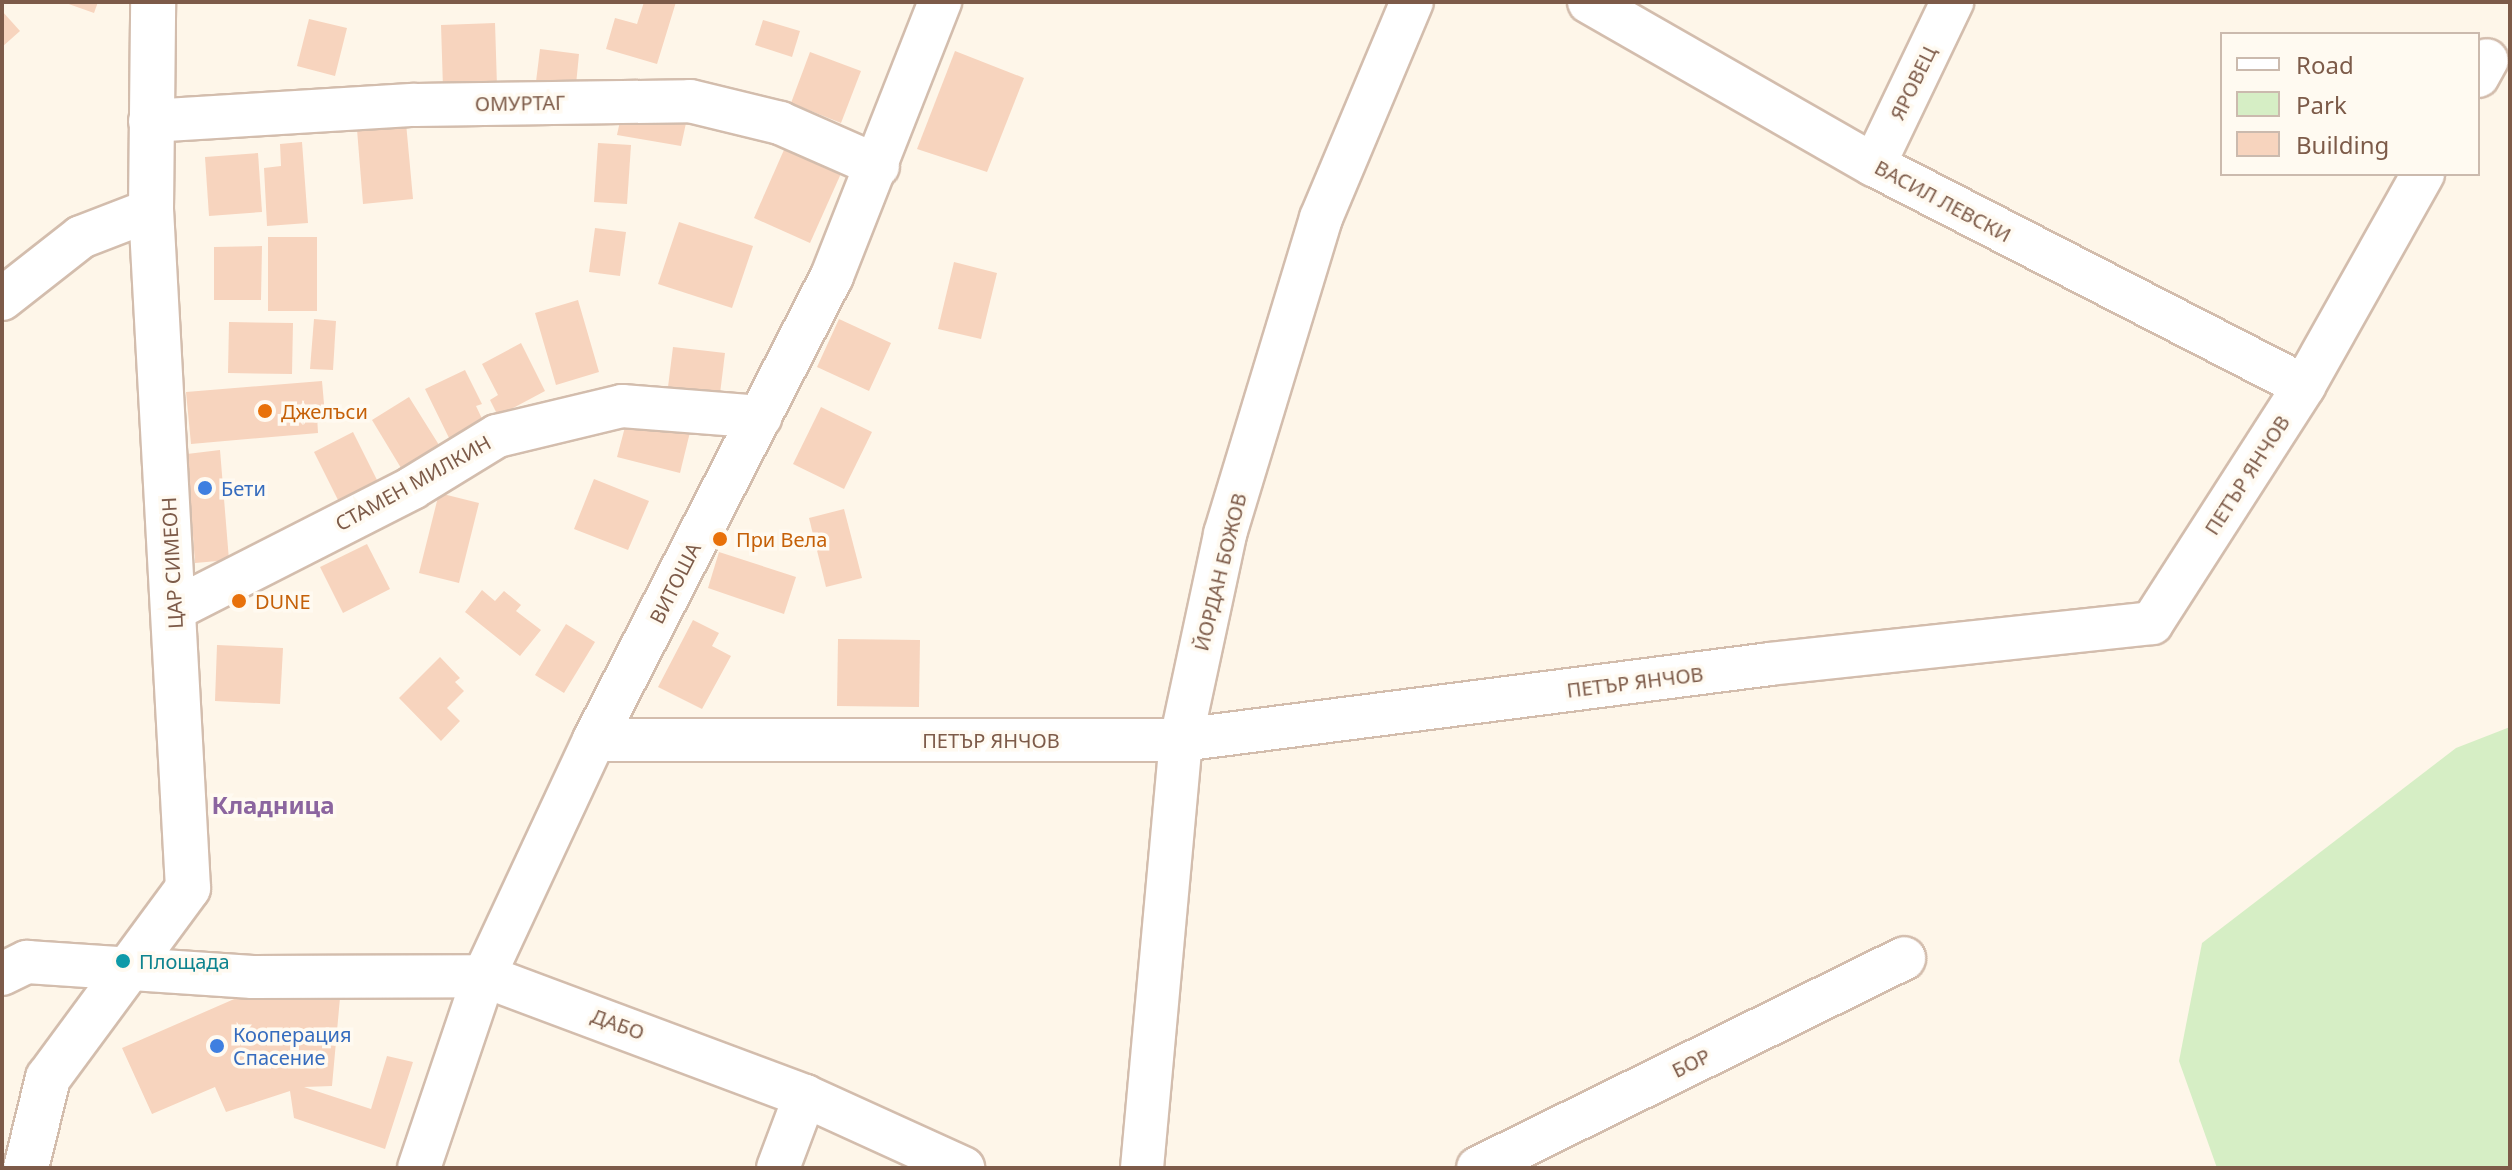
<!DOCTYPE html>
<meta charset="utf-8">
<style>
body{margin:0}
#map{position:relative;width:2512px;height:1170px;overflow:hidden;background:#fef6e9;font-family:"Noto Sans",sans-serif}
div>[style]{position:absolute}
.green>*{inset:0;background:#d6eec5}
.building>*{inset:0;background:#f7d4be}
.roads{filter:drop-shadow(2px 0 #d3bdad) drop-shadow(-2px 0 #d3bdad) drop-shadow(0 2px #d3bdad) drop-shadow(0 -2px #d3bdad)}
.street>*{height:42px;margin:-21px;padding:0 21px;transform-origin:21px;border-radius:21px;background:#fff}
.secondary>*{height:44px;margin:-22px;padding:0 22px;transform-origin:22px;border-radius:22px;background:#fff}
.dots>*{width:22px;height:22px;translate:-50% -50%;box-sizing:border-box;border:4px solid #fffaf1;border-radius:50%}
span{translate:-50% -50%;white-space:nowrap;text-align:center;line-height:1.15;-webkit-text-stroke:7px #fffaf1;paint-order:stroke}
.street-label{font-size:20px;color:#7d5b49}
.food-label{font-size:20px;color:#c56008}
.left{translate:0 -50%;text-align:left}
.shop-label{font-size:20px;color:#366cbe}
.culture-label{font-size:20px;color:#0d838f}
.quarter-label{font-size:24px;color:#8b659f;font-weight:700}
.frame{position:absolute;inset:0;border:4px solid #7d5b49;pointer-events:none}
.legend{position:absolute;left:2220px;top:32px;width:260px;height:144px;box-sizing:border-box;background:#fffaf1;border:2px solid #cbbaae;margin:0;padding:10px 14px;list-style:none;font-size:24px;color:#7d5b49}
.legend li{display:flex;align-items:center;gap:16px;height:40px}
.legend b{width:40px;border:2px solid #cbbaae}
</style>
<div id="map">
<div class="green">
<i style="clip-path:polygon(2510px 727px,2510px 1168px,2217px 1168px,2179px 1061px,2202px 943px,2456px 748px)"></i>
</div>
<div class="building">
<i style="clip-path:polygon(63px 2px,98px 2px,94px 13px)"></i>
<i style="clip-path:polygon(644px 2px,676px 2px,657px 64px,606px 49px,615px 18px,637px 24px)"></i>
<i style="clip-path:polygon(2px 11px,20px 31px,2px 47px)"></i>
<i style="clip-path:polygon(309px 19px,347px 28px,335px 76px,297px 66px)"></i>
<i style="clip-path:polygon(763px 20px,800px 31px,792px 57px,755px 45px)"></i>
<i style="clip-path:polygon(495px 23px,497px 87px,443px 89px,441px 25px)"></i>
<i style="clip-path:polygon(540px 49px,579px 54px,575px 95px,535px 90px)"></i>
<i style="clip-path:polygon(955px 51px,1024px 78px,987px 172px,917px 149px)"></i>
<i style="clip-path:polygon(810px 52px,861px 71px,841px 123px,791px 103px)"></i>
<i style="clip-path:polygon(405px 112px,413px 199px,363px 204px,356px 117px)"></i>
<i style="clip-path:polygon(622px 112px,686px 123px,681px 146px,617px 135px)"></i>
<i style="clip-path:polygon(302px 142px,308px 223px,267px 226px,264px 168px,281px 166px,280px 144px)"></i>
<i style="clip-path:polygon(598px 143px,631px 145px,627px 204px,594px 202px)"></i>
<i style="clip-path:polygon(787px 143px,843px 169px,810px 243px,754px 218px)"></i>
<i style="clip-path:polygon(258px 153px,262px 212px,209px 216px,205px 157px)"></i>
<i style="clip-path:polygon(679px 222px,753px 246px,732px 308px,658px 284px)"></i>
<i style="clip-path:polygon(595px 228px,626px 232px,620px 276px,589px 272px)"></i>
<i style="clip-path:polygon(268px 237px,317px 237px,317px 311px,268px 311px)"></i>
<i style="clip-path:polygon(262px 246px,261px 300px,214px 300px,214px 247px)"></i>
<i style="clip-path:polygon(954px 262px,997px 273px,981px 339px,938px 329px)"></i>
<i style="clip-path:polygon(578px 300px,599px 372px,556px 385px,535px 313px)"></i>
<i style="clip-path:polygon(314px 319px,336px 321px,333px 370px,310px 369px)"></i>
<i style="clip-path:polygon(839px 319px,891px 343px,869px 391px,817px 367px)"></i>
<i style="clip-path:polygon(229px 322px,293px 323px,292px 374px,228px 373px)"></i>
<i style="clip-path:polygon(521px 343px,545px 391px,498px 416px,490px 400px,498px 395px,482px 364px)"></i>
<i style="clip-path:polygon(673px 347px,725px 353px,719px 402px,667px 395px)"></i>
<i style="clip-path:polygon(465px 370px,482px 404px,476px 406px,485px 425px,451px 442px,425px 389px)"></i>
<i style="clip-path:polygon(322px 381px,325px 415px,317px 415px,318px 433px,191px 444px,186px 392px)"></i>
<i style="clip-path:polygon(409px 397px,439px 445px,401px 468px,372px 420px)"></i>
<i style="clip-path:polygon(821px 407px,872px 432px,844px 489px,793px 464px)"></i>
<i style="clip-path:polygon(629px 412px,691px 428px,680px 473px,617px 457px)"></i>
<i style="clip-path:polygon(353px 432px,378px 482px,339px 502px,314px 452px)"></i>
<i style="clip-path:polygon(220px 450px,229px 560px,195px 563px,187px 454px)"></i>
<i style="clip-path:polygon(594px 479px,649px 501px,628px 550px,574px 529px)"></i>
<i style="clip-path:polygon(439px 493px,479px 503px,459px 583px,419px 573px)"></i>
<i style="clip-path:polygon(844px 509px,862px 578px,826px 587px,809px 518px)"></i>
<i style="clip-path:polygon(367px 544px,390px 589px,343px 613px,320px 567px)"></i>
<i style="clip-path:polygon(719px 552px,796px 577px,784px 614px,708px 588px)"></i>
<i style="clip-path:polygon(482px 590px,495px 601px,504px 591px,521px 605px,516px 611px,541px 630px,520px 656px,465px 612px)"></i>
<i style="clip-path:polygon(693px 620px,719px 633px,712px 646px,731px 656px,702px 709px,658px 687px)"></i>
<i style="clip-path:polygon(566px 624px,595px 642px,564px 693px,535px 675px)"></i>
<i style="clip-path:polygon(838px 639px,920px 640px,919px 707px,837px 706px)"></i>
<i style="clip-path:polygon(217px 645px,283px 648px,280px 704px,215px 701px)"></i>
<i style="clip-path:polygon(440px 657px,460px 678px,455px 682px,464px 691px,447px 708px,460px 721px,441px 741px,399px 698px)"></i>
<i style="clip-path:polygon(248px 993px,340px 998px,332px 1086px,304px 1087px,371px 1109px,387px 1056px,413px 1062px,385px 1149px,294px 1118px,290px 1091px,226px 1112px,215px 1087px,152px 1114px,122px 1048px)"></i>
</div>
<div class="roads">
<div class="street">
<i style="left:1589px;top:2px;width:328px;rotate:29.8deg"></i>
<i style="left:1874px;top:165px;width:483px;rotate:27.2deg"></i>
<i style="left:2478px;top:76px;width:18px;rotate:-61deg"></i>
<i style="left:150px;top:121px;width:265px;rotate:-3.5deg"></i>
<i style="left:415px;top:105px;width:275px;rotate:-0.8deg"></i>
<i style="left:690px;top:101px;width:93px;rotate:13.7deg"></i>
<i style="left:780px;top:123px;width:107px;rotate:23.7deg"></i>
<i style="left:1874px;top:165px;width:181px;rotate:-64.4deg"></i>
<i style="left:2px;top:299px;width:100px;rotate:-38.1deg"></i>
<i style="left:81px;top:237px;width:75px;rotate:-21.1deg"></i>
<i style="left:175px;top:609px;width:266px;rotate:-27deg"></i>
<i style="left:412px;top:488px;width:100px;rotate:-31.5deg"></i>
<i style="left:497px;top:436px;width:129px;rotate:-13.5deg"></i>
<i style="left:622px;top:406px;width:139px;rotate:4.5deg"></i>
<i style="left:594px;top:740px;width:587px"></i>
<i style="left:1181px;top:740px;width:594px;rotate:-7.35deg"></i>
<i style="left:1770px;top:664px;width:384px;rotate:-6.1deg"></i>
<i style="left:2152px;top:623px;width:282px;rotate:-57.3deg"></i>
<i style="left:2304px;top:386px;width:243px;rotate:-60.7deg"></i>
<i style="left:2px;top:974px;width:28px;rotate:-26deg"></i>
<i style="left:27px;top:962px;width:226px;rotate:3.8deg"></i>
<i style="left:253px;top:977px;width:231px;rotate:-0.2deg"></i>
<i style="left:484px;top:976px;width:343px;rotate:20.5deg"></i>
<i style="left:805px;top:1096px;width:174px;rotate:24.5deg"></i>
<i style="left:419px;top:1168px;width:203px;rotate:-71.3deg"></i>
<i style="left:484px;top:976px;width:260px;rotate:-65deg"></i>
<i style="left:594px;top:740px;width:521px;rotate:-62.85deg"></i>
<i style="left:832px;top:276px;width:295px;rotate:-68.5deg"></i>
<i style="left:778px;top:1168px;width:77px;rotate:-69.4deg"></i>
<i style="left:1142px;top:1168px;width:430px;rotate:-84.8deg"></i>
<i style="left:1181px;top:740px;width:211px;rotate:-77.9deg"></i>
<i style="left:1225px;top:534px;width:330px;rotate:-73.1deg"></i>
<i style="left:1321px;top:218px;width:234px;rotate:-67.2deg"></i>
<i style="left:1478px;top:1168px;width:475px;rotate:-26.2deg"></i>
</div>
<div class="secondary">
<i style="left:26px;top:1168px;width:93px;rotate:-76.3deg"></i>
<i style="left:48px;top:1078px;width:236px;rotate:-53.6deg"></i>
<i style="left:188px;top:888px;width:679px;rotate:-93.12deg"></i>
<i style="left:151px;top:210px;width:208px;rotate:-89.4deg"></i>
</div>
</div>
<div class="dots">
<i style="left:265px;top:411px;background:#e8710a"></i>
<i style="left:205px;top:488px;background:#3f7fe0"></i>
<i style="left:720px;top:539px;background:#e8710a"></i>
<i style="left:239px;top:601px;background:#e8710a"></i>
<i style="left:123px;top:961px;background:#0f9aa8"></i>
<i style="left:217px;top:1046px;background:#3f7fe0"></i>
</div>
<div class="street-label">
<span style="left:1913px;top:83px;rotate:-64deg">ЯРОВЕЦ</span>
<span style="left:520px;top:103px;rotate:-1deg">ОМУРТАГ</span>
<span style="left:1943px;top:201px;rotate:28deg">ВАСИЛ ЛЕВСКИ</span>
<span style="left:2247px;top:475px;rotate:-57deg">ПЕТЪР ЯНЧОВ</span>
<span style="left:413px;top:483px;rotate:-29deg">СТАМЕН МИЛКИН</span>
<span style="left:172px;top:563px;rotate:-93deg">ЦАР СИМЕОН</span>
<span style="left:1220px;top:572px;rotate:-76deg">ЙОРДАН БОЖОВ</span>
<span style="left:675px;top:583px;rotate:-63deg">ВИТОША</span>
<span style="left:1635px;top:682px;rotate:-7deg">ПЕТЪР ЯНЧОВ</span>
<span style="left:991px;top:740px">ПЕТЪР ЯНЧОВ</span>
<span style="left:618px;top:1024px;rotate:20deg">ДАБО</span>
<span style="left:1691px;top:1063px;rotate:-26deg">БОР</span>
</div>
<div class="food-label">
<span class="left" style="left:281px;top:411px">Джелъси</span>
<span class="left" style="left:736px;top:539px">При Вела</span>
<span class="left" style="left:255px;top:601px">DUNE</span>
</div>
<div class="shop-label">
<span class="left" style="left:221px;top:488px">Бети</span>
<span class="left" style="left:233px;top:1046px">Кооперация<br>Спасение</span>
</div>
<div class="culture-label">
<span class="left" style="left:139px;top:961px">Площада</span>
</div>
<div class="quarter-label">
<span style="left:273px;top:805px">Кладница</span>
</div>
<div class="frame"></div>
<ul class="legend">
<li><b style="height:10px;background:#fff"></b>Road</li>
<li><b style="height:22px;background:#d6eec5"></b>Park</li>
<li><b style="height:22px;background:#f7d4be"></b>Building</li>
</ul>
</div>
